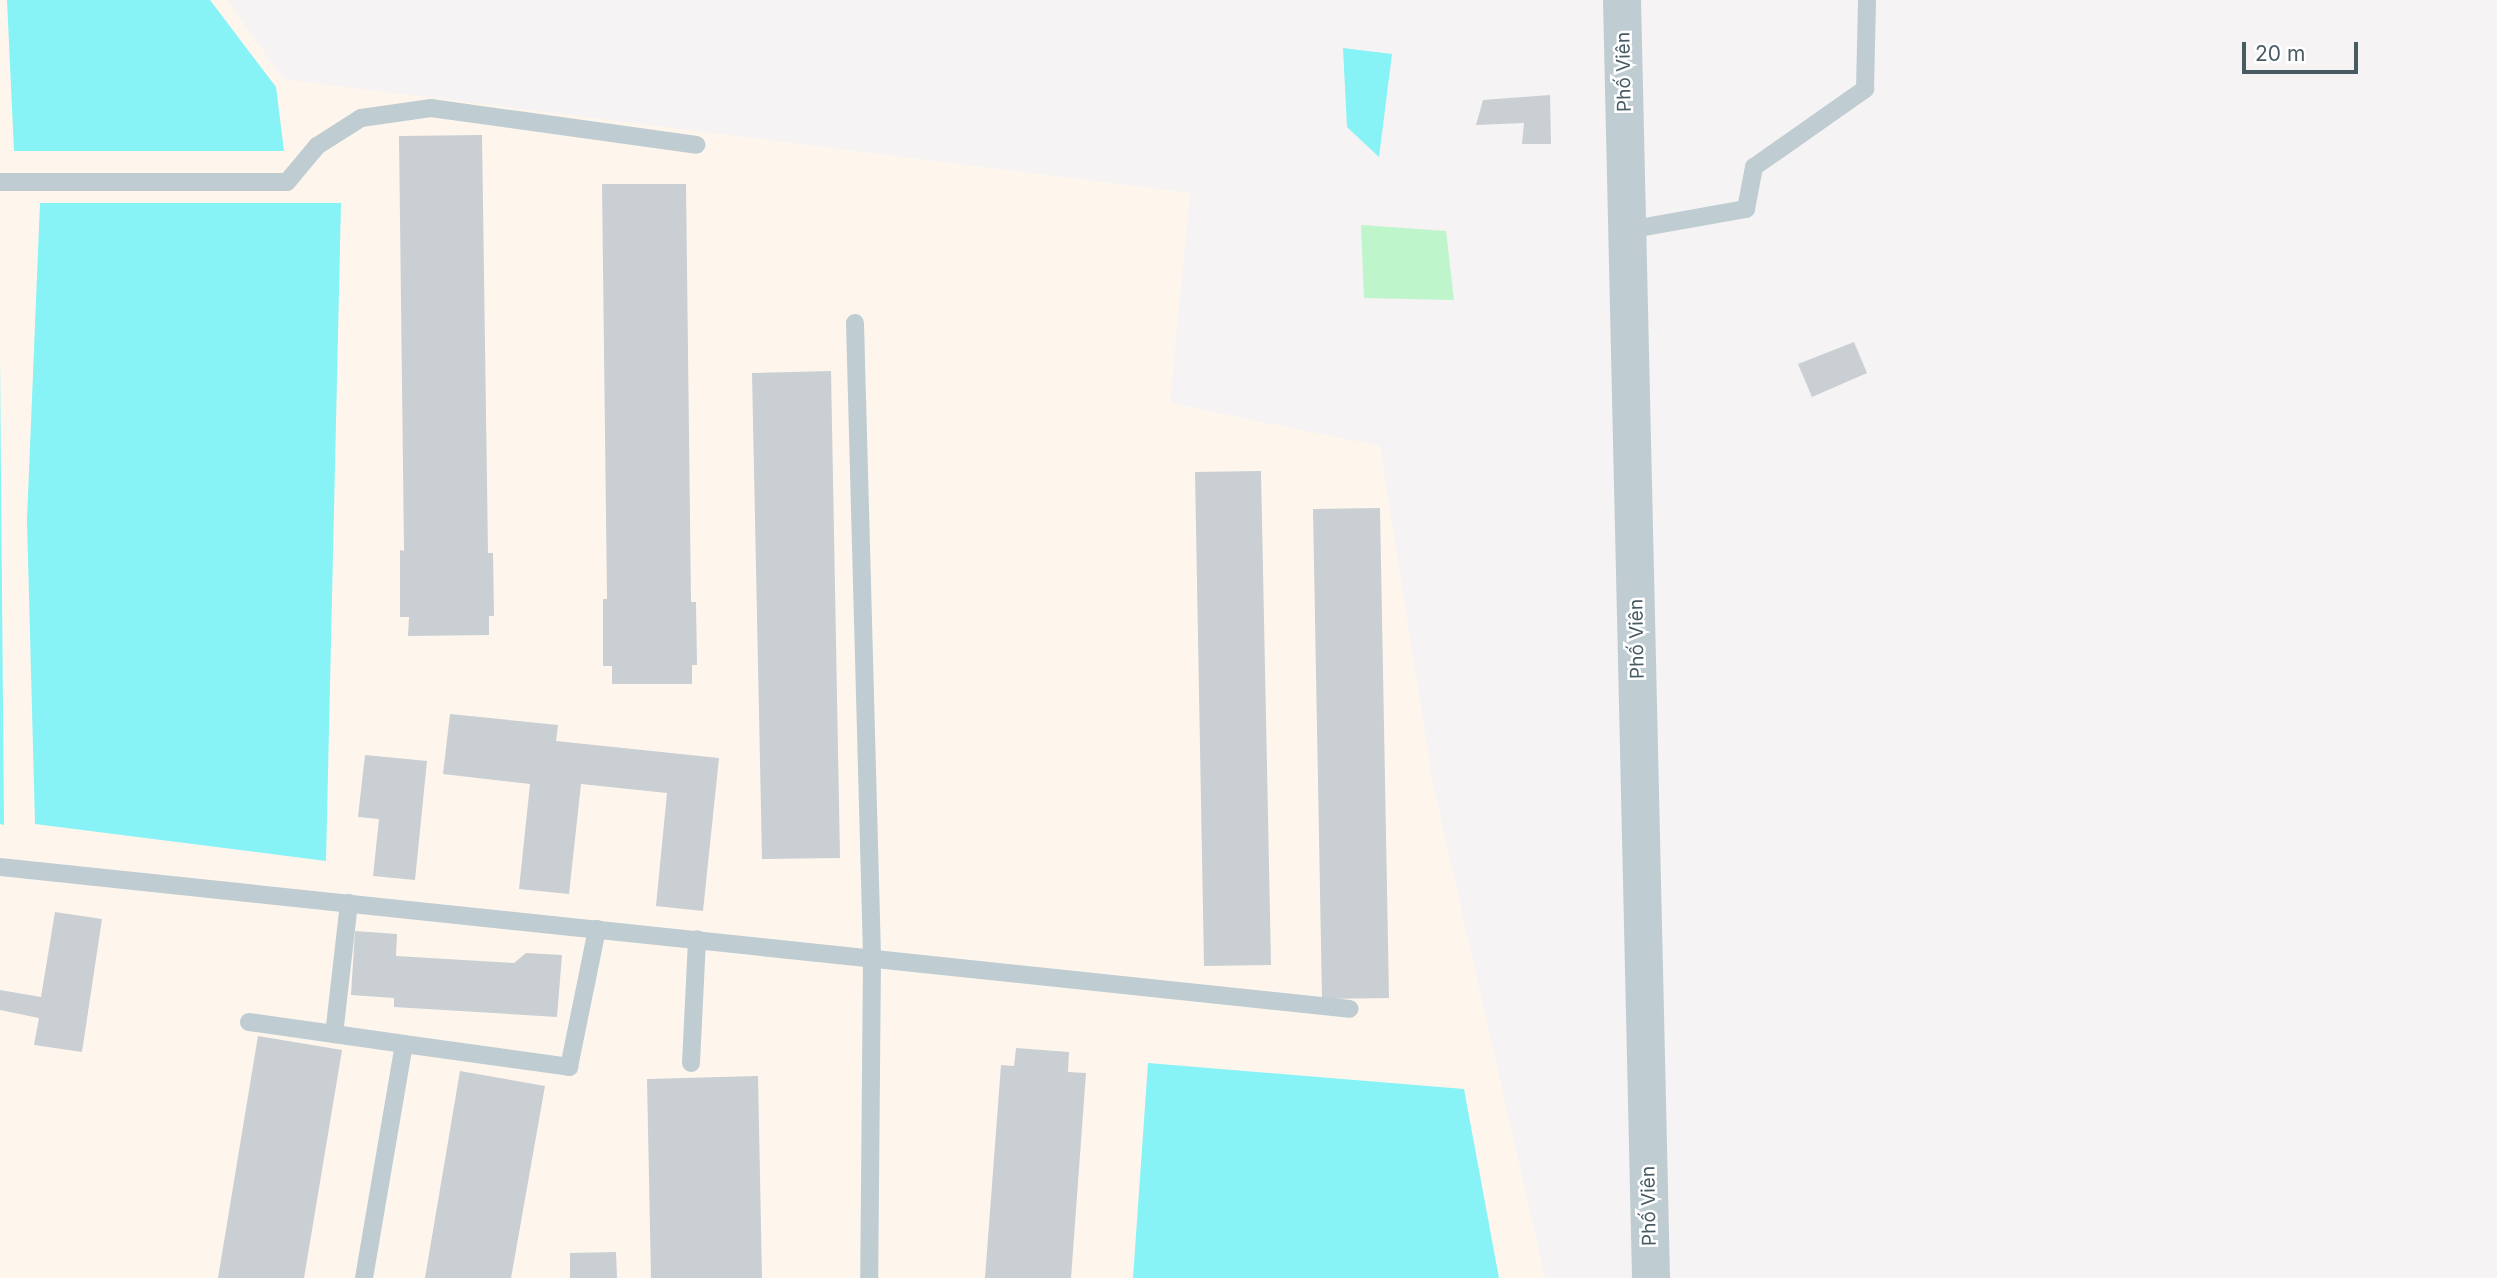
<!DOCTYPE html>
<meta charset="utf-8">
<style>
body{margin:0}
#map{position:relative;width:2497px;height:1278px;overflow:hidden;background:#f5f3f3;font-family:Inter,sans-serif}
div>[style]{position:absolute}
.commercial>*{inset:0;background:#fef6ed}
.green>*{inset:0;background:#bef5ca}
.water>*{inset:0;background:#87f3f6}
.building>*{inset:0;background:#c9cfd3}
.service>*{height:18px;margin:-9px;padding:0 9px;transform-origin:9px;border-radius:9px;background:#bfcdd3}
.tertiary>*{height:38px;margin:-19px;padding:0 19px;transform-origin:19px;border-radius:19px;background:#bfcdd3}
span{translate:-50% -50%;white-space:nowrap;text-align:center;line-height:1.15;-webkit-text-stroke:5px #fff;paint-order:stroke}
.street-label{font-size:19px;color:#485b63}
.scale{position:absolute;left:2242px;top:42px;width:116px;height:32px;box-sizing:border-box;border:4px solid #485b63;border-top:0;padding-left:9px;font-size:21px;line-height:24px;white-space:nowrap;color:#485b63;-webkit-text-stroke:5px #fff;paint-order:stroke}
</style>
<div id="map">
<div class="commercial">
<i style="clip-path:polygon(0 0,227px 0,283px 79px,1190px 193px,1170px 403px,1380px 446px,1433px 784px,1545px 1278px,0 1278px)"></i>
</div>
<div class="green">
<i style="clip-path:polygon(1361px 225px,1446px 231px,1454px 300px,1364px 298px)"></i>
</div>
<div class="water">
<i style="clip-path:polygon(7px 0,210px 0,276px 87px,284px 151px,14px 151px)"></i>
<i style="clip-path:polygon(1343px 48px,1392px 54px,1379px 157px,1347px 127px)"></i>
<i style="clip-path:polygon(40px 203px,341px 203px,326px 861px,35px 824px,27px 520px)"></i>
<i style="clip-path:polygon(0 357px,4px 825px,0 824px)"></i>
<i style="clip-path:polygon(1148px 1063px,1464px 1089px,1499px 1278px,1133px 1278px)"></i>
</div>
<div class="building">
<i style="clip-path:polygon(1550px 95px,1551px 144px,1522px 144px,1524px 123px,1476px 125px,1483px 100px)"></i>
<i style="clip-path:polygon(482px 135px,488px 553px,493px 553px,494px 616px,489px 616px,489px 635px,408px 636px,409px 617px,400px 617px,400px 550px,404px 551px,399px 136px)"></i>
<i style="clip-path:polygon(602px 184px,686px 184px,691px 602px,696px 602px,697px 665px,692px 665px,692px 684px,612px 684px,612px 666px,603px 666px,603px 599px,607px 599px)"></i>
<i style="clip-path:polygon(1854px 342px,1867px 373px,1812px 397px,1798px 364px)"></i>
<i style="clip-path:polygon(831px 371px,840px 858px,762px 859px,752px 373px)"></i>
<i style="clip-path:polygon(1261px 471px,1271px 965px,1204px 966px,1195px 472px)"></i>
<i style="clip-path:polygon(1380px 508px,1389px 998px,1322px 999px,1313px 509px)"></i>
<i style="clip-path:polygon(450px 714px,558px 725px,556px 741px,719px 758px,703px 911px,656px 906px,667px 793px,581px 784px,569px 894px,519px 889px,530px 784px,443px 774px)"></i>
<i style="clip-path:polygon(365px 755px,427px 761px,415px 880px,373px 876px,379px 819px,358px 817px)"></i>
<i style="clip-path:polygon(55px 912px,102px 919px,82px 1052px,34px 1045px,39px 1018px,0 1010px,0 990px,41px 997px)"></i>
<i style="clip-path:polygon(355px 931px,397px 934px,396px 956px,514px 963px,526px 953px,562px 955px,557px 1017px,394px 1007px,394px 998px,351px 995px)"></i>
<i style="clip-path:polygon(258px 1036px,342px 1050px,304px 1278px,218px 1278px)"></i>
<i style="clip-path:polygon(1016px 1048px,1069px 1052px,1068px 1072px,1086px 1073px,1071px 1278px,985px 1278px,1001px 1065px,1014px 1066px)"></i>
<i style="clip-path:polygon(460px 1071px,545px 1086px,511px 1278px,425px 1278px)"></i>
<i style="clip-path:polygon(758px 1076px,762px 1278px,651px 1278px,647px 1079px)"></i>
<i style="clip-path:polygon(616px 1252px,617px 1278px,570px 1278px,570px 1253px)"></i>
</div>
<div class="service">
<i style="left:0;top:182px;width:287px"></i>
<i style="left:287px;top:182px;width:47px;rotate:-50.2deg"></i>
<i style="left:317px;top:146px;width:52px;rotate:-32.5deg"></i>
<i style="left:361px;top:118px;width:71px;rotate:-8.1deg"></i>
<i style="left:431px;top:108px;width:268px;rotate:7.9deg"></i>
<i style="left:1628px;top:230px;width:120px;rotate:-10.1deg"></i>
<i style="left:1746px;top:209px;width:43px;rotate:-79.2deg"></i>
<i style="left:1754px;top:167px;width:136px;rotate:-35.1deg"></i>
<i style="left:1865px;top:89px;width:89px;rotate:-88.7deg"></i>
<i style="left:855px;top:323px;width:634px;rotate:88.46deg"></i>
<i style="left:872px;top:957px;width:321px;rotate:90.5deg"></i>
<i style="left:0;top:867px;width:1357px;rotate:6deg"></i>
<i style="left:349px;top:903px;width:132px;rotate:96.5deg"></i>
<i style="left:334px;top:1034px;width:71px;rotate:8.1deg"></i>
<i style="left:404px;top:1044px;width:237px;rotate:99.7deg"></i>
<i style="left:249px;top:1022px;width:86px;rotate:8deg"></i>
<i style="left:404px;top:1044px;width:167px;rotate:7.9deg"></i>
<i style="left:569px;top:1067px;width:141px;rotate:-78.5deg"></i>
<i style="left:691px;top:1063px;width:124px;rotate:-87.2deg"></i>
</div>
<div class="tertiary">
<i style="left:1622px;top:0;width:1278px;rotate:88.7deg"></i>
</div>
<div class="street-label">
<span style="left:1624px;top:72px;rotate:-91deg">Phố Viên</span>
<span style="left:1637px;top:639px;rotate:-91deg">Phố Viên</span>
<span style="left:1649px;top:1206px;rotate:-91deg">Phố Viên</span>
</div>
<div class="scale">20 m</div>
</div>
